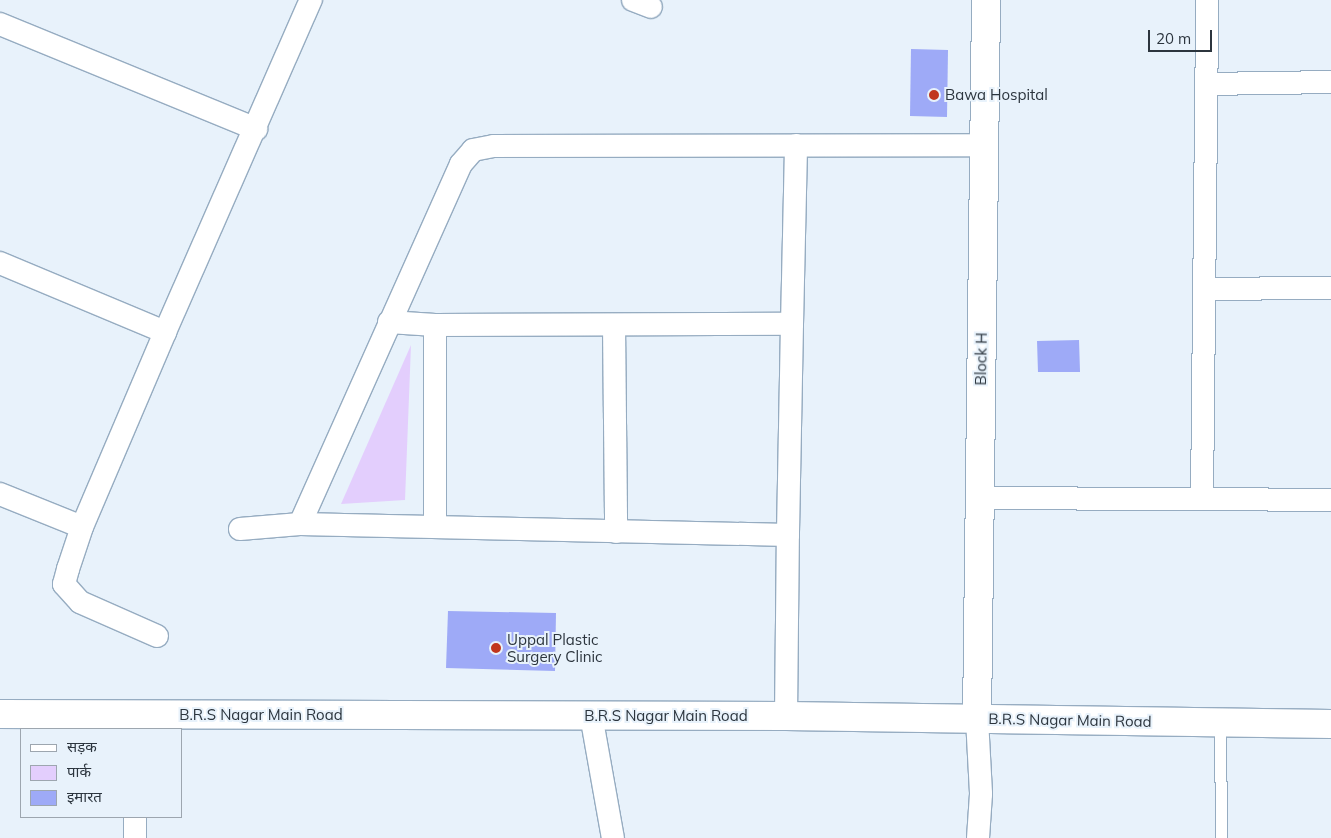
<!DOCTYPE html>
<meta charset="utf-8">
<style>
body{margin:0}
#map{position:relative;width:1331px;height:838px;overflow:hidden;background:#e8f2fb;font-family:Mulish,"Noto Sans Devanagari",sans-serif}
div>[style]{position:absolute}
.green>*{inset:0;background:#e3cefd}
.building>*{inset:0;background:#9eaaf7}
.roads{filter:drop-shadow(1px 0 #96acc1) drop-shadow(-1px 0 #96acc1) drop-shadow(0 1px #96acc1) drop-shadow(0 -1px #96acc1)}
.lane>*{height:11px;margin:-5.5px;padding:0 5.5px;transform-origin:5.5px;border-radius:5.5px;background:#fff}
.street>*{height:22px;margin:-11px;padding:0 11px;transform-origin:11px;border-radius:11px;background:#fff}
.secondary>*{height:28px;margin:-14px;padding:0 14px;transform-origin:14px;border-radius:14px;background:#fff}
.dots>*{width:14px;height:14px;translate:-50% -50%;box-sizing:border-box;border:2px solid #e8f2fb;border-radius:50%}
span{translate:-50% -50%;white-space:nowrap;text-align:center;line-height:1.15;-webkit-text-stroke:4px #e8f2fb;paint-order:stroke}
.poi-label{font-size:15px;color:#2c353e}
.left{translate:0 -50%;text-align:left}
.street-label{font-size:15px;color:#2c353e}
.legend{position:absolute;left:20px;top:728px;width:162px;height:90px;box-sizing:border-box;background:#e8f2fb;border:1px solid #9da6af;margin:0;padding:6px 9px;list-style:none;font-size:15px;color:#2c353e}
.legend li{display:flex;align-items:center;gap:10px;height:25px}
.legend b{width:25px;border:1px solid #9da6af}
.scale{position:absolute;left:1148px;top:30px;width:64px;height:22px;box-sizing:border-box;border:2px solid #2c353e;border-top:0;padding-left:6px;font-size:15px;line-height:18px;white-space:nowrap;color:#2c353e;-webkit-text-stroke:4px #e8f2fb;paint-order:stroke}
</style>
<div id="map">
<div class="green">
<i style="clip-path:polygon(411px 345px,405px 500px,341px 504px)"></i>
</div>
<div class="building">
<i style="clip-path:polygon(911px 49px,948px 50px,947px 117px,910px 116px)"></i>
<i style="clip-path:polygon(1079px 340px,1080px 372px,1038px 372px,1037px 341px)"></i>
<i style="clip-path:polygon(448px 611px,556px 613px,555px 671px,446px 668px)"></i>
</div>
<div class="roads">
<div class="lane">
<i style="left:1220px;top:723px;width:115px;rotate:89.5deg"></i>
</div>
<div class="street">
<i style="left:633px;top:0;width:19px;rotate:21deg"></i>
<i style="left:0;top:24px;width:277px;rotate:22.3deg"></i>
<i style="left:1206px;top:84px;width:125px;rotate:-0.9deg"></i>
<i style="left:0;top:263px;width:179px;rotate:22.7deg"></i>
<i style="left:1204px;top:289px;width:127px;rotate:-0.5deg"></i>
<i style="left:389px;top:322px;width:46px;rotate:3.7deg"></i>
<i style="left:435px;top:325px;width:357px;rotate:-0.2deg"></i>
<i style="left:792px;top:324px;width:211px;rotate:91.1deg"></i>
<i style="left:792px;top:324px;width:179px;rotate:-88.7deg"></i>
<i style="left:435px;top:325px;width:201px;rotate:90deg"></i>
<i style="left:614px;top:325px;width:207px;rotate:89.4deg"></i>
<i style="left:0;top:494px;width:88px;rotate:21.9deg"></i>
<i style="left:980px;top:498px;width:351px;rotate:0.3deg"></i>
<i style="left:1202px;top:499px;width:499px;rotate:-89.4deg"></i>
<i style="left:240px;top:529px;width:60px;rotate:-4.8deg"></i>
<i style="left:157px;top:636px;width:84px;rotate:-156.2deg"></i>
<i style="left:80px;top:602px;width:24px;rotate:-132deg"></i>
<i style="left:64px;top:584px;width:16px;rotate:-75deg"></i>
<i style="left:68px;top:569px;width:44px;rotate:-71.6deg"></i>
<i style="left:82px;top:527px;width:212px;rotate:-66.9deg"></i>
<i style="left:165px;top:332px;width:363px;rotate:-66.3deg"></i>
<i style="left:591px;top:715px;width:125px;rotate:79.9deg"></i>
<i style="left:786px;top:716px;width:181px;rotate:-89.4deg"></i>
<i style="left:788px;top:535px;width:488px;rotate:-178.7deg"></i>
<i style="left:300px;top:524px;width:394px;rotate:-65.9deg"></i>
<i style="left:461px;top:164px;width:18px;rotate:-49deg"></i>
<i style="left:473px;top:150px;width:21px;rotate:-11deg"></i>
<i style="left:494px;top:146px;width:490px;rotate:-0.1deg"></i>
<i style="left:977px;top:719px;width:75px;rotate:86.9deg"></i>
<i style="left:981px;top:794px;width:44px;rotate:93.9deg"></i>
<i style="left:135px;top:838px;width:21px;rotate:-90deg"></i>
</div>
<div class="secondary">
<i style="left:0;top:714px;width:786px;rotate:0.15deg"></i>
<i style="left:786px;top:716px;width:545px;rotate:0.84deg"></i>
<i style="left:977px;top:719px;width:719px;rotate:-89.28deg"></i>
</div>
</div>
<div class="dots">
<i style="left:934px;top:95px;background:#c1351d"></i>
<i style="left:496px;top:648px;background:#c1351d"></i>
</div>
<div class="poi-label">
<span class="left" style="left:945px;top:95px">Bawa Hospital</span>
<span class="left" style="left:507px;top:648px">Uppal Plastic<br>Surgery Clinic</span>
</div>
<div class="street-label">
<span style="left:981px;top:359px;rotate:-89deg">Block H</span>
<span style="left:261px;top:715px">B.R.S Nagar Main Road</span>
<span style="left:666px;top:716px">B.R.S Nagar Main Road</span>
<span style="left:1070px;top:720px;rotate:1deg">B.R.S Nagar Main Road</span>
</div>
<ul class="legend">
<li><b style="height:6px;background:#fff"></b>सड़क</li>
<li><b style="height:14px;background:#e3cefd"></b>पार्क</li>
<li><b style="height:14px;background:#9eaaf7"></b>इमारत</li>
</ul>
<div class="scale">20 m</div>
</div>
